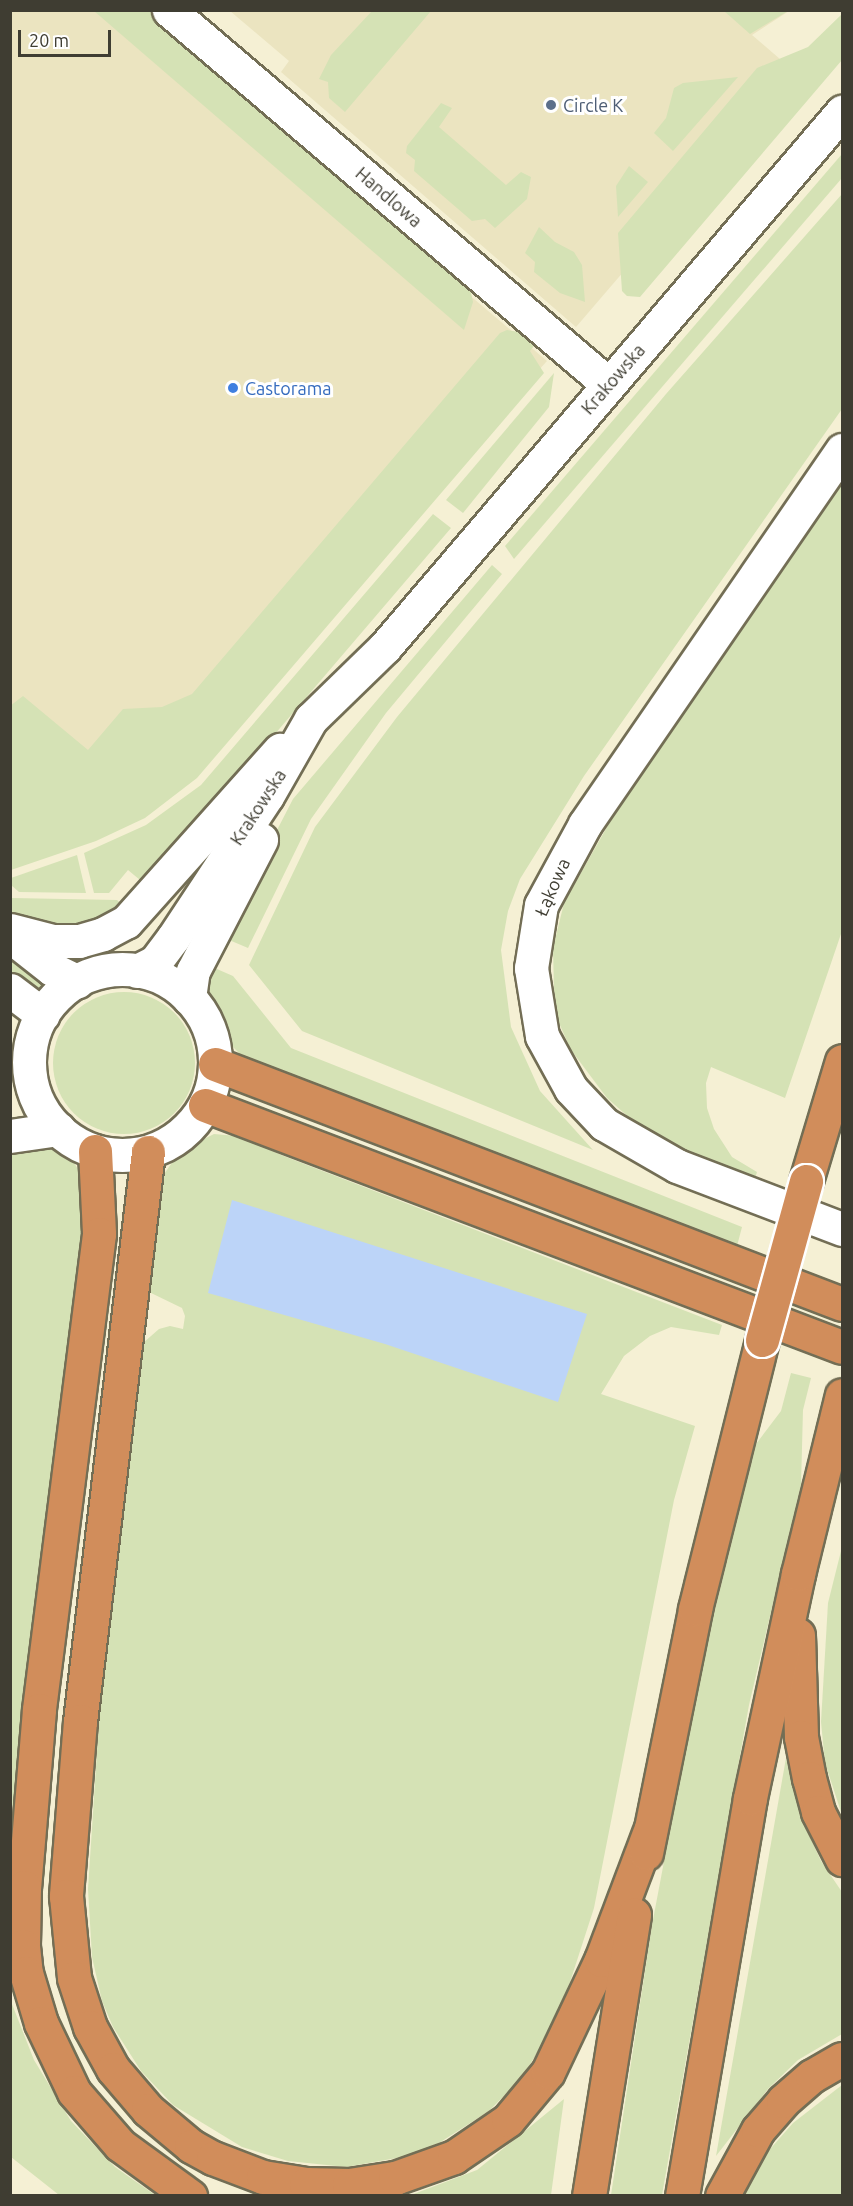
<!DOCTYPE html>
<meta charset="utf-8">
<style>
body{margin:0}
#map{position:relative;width:853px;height:2206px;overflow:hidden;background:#f5f0d4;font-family:Ubuntu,sans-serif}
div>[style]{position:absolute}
.built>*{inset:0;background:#ebe4c0}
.green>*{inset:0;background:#d5e2b5}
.round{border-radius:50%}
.water>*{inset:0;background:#bcd4f8}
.roads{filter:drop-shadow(2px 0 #736e55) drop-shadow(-2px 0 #736e55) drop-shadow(0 2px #736e55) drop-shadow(0 -2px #736e55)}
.minor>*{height:33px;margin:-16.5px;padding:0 16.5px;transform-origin:16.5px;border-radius:16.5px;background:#fff}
.tertiary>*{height:33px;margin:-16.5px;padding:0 16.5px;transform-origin:16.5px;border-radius:16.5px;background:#fff}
.tertiary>.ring{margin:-16.5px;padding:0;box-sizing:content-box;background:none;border:33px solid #fff;border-radius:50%}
.motorway>*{height:33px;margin:-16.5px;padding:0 16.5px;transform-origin:16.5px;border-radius:16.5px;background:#d18d5b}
.bridges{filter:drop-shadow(2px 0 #fff) drop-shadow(-2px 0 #fff) drop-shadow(0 2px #fff) drop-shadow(0 -2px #fff)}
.motorway-bridge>*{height:33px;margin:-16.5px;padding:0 16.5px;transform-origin:16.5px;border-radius:16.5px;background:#d18d5b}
.dots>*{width:16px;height:16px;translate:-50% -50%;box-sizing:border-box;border:3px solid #fff;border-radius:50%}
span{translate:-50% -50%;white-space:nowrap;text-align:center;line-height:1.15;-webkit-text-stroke:6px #fff;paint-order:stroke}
.service-label{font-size:18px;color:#4e5e75}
.left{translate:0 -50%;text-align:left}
.street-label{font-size:18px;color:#3f3d32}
.shop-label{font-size:18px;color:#366cbe}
.frame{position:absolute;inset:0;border:12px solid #3f3d32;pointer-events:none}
.scale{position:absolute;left:18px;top:30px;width:93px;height:27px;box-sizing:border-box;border:3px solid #3f3d32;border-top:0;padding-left:8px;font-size:18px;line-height:21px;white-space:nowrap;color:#3f3d32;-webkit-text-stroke:4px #fff;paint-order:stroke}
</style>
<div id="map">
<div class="built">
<i style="clip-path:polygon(10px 11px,135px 11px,547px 361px,196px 750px,10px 859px)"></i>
<i style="clip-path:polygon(230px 11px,789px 11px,752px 35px,795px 72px,576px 327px,281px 72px,289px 61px)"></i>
</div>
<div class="green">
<i style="clip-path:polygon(94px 11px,149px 11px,393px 221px,470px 288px,473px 302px,464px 330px)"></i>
<i style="clip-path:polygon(372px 11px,431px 11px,345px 112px,329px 98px,328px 82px,319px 79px,331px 55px)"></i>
<i style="clip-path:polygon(724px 11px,788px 11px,750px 34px)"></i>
<i style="clip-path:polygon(842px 14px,842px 60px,640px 297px,627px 296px,622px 291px,618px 233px,757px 68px,808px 47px)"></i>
<i style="clip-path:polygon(738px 77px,673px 151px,654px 133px,666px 118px,674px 88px,683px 83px)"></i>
<i style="clip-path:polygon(441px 103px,452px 108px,439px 127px,506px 185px,521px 172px,531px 177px,527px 199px,495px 228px,485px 219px,472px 221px,414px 171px,415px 160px,406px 153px,407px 146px)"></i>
<i style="clip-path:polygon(842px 154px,842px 178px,514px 559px,505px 546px)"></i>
<i style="clip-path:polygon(629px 166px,648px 182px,618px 217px,616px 186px)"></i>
<i style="clip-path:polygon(842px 194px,842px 409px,584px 776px,520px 879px,508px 911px,501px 950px,511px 1027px,540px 1091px,593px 1150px,302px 1031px,249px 965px,315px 827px,397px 717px,666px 394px)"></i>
<i style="clip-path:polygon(539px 227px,555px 242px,574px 252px,582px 265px,585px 302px,560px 293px,534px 272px,535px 262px,525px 253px)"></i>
<i style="clip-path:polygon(507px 330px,526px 333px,537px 342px,530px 351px,544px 373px,197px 778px,145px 818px,96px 841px,11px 870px,10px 706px,23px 696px,88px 750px,123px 709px,162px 707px,192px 694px,500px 333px)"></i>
<i style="clip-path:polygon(554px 373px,549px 407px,463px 513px,446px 500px)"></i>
<i style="clip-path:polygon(842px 480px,842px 931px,785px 1098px,711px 1067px,706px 1083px,707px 1108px,714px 1129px,732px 1157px,757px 1172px,754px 1182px,686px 1153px,642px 1129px,607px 1098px,571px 1050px,559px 1023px,554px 990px,553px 948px,564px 903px,624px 797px)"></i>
<i style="clip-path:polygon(433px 514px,451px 528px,146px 885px,128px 870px,109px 893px,94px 893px,84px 853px,146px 825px,201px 785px)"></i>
<i style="clip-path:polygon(492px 565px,502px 574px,386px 713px,311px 819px,248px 948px,222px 937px,293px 799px)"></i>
<i style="clip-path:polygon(77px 855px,86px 893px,19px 892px,11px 885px,11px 878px)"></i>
<i style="clip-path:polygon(12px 898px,117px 900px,125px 907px,72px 930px,15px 916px,11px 913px)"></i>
<i style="clip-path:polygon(10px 956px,45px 986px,46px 994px,43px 997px,11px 974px)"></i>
<i style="clip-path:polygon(210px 966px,233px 976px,291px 1048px,742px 1227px,737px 1246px,247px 1061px,229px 1043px,212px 1003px,207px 981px)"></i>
<i class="round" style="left:53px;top:992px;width:142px;height:142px"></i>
<i style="clip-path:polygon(214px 1134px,247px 1137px,281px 1155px,722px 1325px,719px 1335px,671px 1327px,650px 1336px,624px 1356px,601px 1394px,695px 1426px,674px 1500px,594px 1908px,559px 2016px,523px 2076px,489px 2111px,439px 2143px,408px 2156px,346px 2167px,288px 2161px,242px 2147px,173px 2105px,141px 2071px,113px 2027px,102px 2001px,92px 1957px,88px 1889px,100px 1706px,143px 1343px,159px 1329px,170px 1326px,183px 1329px,185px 1316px,182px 1308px,149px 1292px,160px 1180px,180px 1151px)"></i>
<i style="clip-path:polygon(38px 1142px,68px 1154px,84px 1178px,86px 1197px,81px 1271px,11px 1819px,10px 1146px)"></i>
<i style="clip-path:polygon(791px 1373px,811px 1378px,803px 1410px,801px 1485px,749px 1705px,662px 2195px,611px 2195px,652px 1925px,701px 1666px,756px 1444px,781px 1411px)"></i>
<i style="clip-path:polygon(842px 1547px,842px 1815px,825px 1763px,821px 1722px,828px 1603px)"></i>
<i style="clip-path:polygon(786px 1758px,804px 1824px,821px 1861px,842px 1892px,842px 2034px,798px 2060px,768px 2089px,716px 2156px)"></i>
<i style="clip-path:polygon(10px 1999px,34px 2060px,71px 2121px,115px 2167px,155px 2195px,59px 2195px,11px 2157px)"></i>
<i style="clip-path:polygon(842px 2085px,842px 2195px,742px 2196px,764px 2156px,793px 2123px)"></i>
<i style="clip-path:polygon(564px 2099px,551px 2195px,411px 2195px,477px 2170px)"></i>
</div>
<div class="water">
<i style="clip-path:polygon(232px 1200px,587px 1314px,558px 1402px,385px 1344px,208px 1293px)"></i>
</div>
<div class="roads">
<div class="minor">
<i style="left:169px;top:10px;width:577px;rotate:40.43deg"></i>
<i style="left:842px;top:450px;width:454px;rotate:124.5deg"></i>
<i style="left:585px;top:824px;width:92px;rotate:118.5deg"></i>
<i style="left:541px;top:905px;width:64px;rotate:99deg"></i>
<i style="left:531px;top:968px;width:69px;rotate:80.8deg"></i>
<i style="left:542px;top:1036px;width:60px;rotate:61.3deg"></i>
<i style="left:571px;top:1089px;width:48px;rotate:46.7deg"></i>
<i style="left:604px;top:1124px;width:84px;rotate:29.9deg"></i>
<i style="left:677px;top:1166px;width:177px;rotate:20.9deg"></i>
</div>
<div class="tertiary">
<i style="left:10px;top:930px;width:44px;rotate:14.3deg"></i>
<i style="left:53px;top:941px;width:26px"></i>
<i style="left:79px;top:941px;width:25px;rotate:-16deg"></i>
<i style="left:103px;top:934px;width:26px;rotate:-28deg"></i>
<i style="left:126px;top:922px;width:231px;rotate:-48.2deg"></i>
<i style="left:10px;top:936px;width:53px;rotate:38.2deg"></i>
<i style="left:52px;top:969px;width:28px;rotate:26deg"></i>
<i class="ring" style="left:29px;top:969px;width:153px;height:153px"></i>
<i style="left:137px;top:971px;width:20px;rotate:-27deg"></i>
<i style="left:155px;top:962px;width:30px;rotate:-53deg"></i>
<i style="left:173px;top:938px;width:170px;rotate:-56.5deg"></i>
<i style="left:267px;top:796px;width:89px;rotate:-60.3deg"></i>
<i style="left:311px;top:719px;width:103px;rotate:-44.2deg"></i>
<i style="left:385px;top:647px;width:704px;rotate:-49.5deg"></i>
<i style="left:10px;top:990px;width:41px;rotate:37.1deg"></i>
<i style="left:189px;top:998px;width:27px;rotate:-82deg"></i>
<i style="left:193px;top:971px;width:148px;rotate:-62.6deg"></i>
<i style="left:10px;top:1136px;width:49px;rotate:-8.3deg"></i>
</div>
<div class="motorway">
<i style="left:215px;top:1064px;width:671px;rotate:20.95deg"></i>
<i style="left:205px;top:1105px;width:681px;rotate:20.8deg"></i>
<i style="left:95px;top:1151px;width:83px;rotate:87.2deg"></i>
<i style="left:99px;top:1234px;width:480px;rotate:97.2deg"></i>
<i style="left:39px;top:1710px;width:178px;rotate:94.8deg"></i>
<i style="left:24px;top:1887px;width:59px;rotate:91deg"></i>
<i style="left:23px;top:1946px;width:27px;rotate:84deg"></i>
<i style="left:26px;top:1973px;width:52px;rotate:73.3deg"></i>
<i style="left:41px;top:2023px;width:76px;rotate:64.4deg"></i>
<i style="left:74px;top:2092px;width:70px;rotate:49deg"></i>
<i style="left:120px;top:2145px;width:87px;rotate:36.1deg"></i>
<i style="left:148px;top:1152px;width:573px;rotate:96.81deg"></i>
<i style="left:80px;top:1721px;width:176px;rotate:94.6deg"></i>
<i style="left:66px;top:1896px;width:82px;rotate:84.4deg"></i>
<i style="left:74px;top:1978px;width:52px;rotate:71.9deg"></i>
<i style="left:90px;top:2027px;width:48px;rotate:61.3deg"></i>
<i style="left:113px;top:2069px;width:54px;rotate:49.5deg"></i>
<i style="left:148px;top:2110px;width:56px;rotate:39.9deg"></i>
<i style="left:191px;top:2146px;width:25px;rotate:29deg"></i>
<i style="left:213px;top:2158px;width:53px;rotate:20.8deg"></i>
<i style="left:263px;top:2177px;width:44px;rotate:9.2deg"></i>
<i style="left:306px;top:2184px;width:43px;rotate:1.3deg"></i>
<i style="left:349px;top:2185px;width:47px;rotate:-8.7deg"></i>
<i style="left:395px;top:2178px;width:63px;rotate:-19.6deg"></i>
<i style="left:454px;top:2157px;width:65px;rotate:-34.4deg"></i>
<i style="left:508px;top:2120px;width:62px;rotate:-50.2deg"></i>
<i style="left:548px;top:2072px;width:124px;rotate:-64.7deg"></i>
<i style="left:601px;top:1960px;width:139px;rotate:-69.3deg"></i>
<i style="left:806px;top:1181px;width:125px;rotate:-73.3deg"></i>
<i style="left:798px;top:1635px;width:102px;rotate:88.3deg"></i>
<i style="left:801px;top:1737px;width:42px;rotate:79deg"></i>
<i style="left:809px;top:1778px;width:35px;rotate:75deg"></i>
<i style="left:818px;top:1812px;width:53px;rotate:62.9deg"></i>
<i style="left:646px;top:1853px;width:249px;rotate:-78.6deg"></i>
<i style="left:695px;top:1609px;width:277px;rotate:-76deg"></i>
<i style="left:589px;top:2196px;width:285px;rotate:-80.9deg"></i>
<i style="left:682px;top:2196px;width:404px;rotate:-80.3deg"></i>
<i style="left:750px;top:1798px;width:229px;rotate:-77.9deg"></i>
<i style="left:798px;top:1574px;width:184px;rotate:-76.2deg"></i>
<i style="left:722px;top:2196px;width:75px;rotate:-61.4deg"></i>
<i style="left:758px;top:2130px;width:38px;rotate:-49deg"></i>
<i style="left:783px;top:2101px;width:38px;rotate:-41deg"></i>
<i style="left:812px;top:2076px;width:34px;rotate:-30deg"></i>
</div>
</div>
<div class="bridges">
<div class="motorway-bridge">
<i style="left:762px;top:1340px;width:165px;rotate:-74.5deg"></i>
</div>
</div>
<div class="dots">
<i style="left:551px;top:105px;background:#5c6f8a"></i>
<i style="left:233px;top:388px;background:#3f7fe0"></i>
</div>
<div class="service-label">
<span class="left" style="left:563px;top:105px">Circle K</span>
</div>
<div class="street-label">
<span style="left:389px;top:197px;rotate:41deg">Handlowa</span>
<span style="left:613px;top:379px;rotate:-49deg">Krakowska</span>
<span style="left:258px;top:807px;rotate:-57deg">Krakowska</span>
<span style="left:552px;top:887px;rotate:-66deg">Łąkowa</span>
</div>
<div class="shop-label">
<span class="left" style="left:245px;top:388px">Castorama</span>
</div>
<div class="frame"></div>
<div class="scale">20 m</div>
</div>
